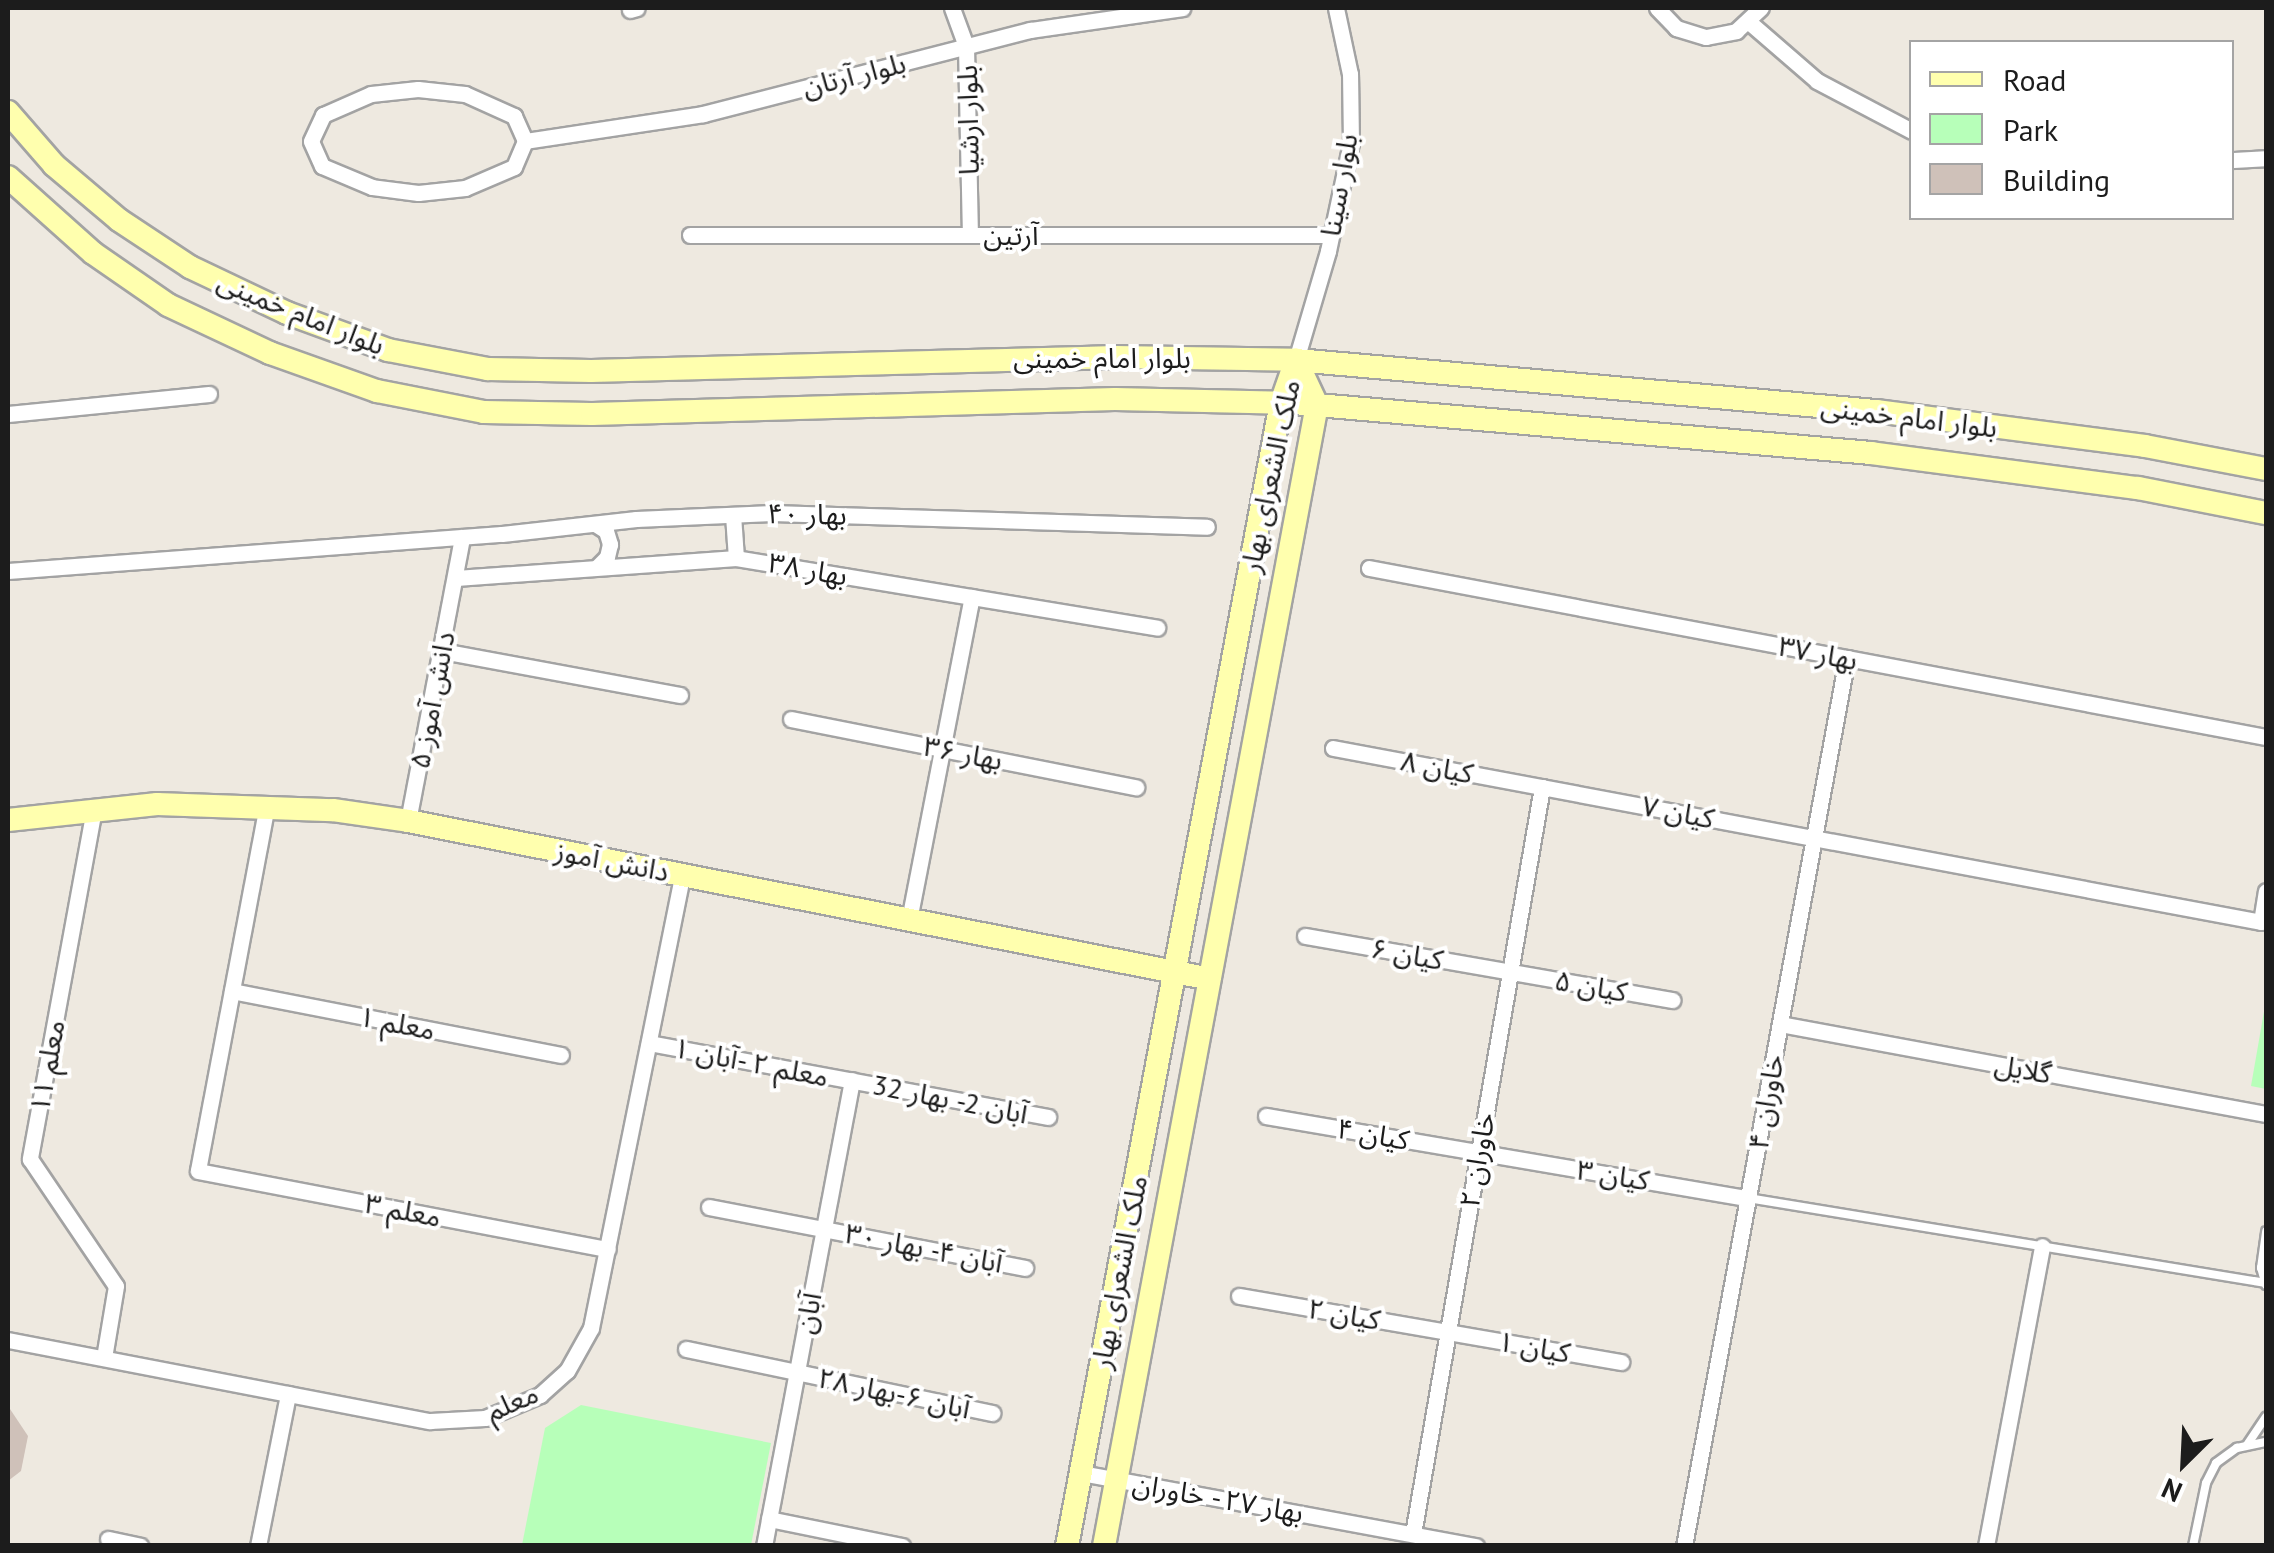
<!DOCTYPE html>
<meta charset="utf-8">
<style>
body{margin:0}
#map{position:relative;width:2274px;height:1553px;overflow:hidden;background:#eee9e0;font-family:"PT Sans","Noto Sans Arabic",sans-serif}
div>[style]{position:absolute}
.park>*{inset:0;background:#b7ffb9}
.building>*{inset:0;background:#cfc1b9}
.roads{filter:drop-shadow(2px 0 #a3a3a3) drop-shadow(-2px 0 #a3a3a3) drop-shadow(0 2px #a3a3a3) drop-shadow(0 -2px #a3a3a3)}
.lane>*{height:8px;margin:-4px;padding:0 4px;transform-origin:4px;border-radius:4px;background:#fff}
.street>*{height:15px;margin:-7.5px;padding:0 7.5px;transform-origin:7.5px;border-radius:7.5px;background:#fff}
.secondary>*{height:22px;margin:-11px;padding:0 11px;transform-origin:11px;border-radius:11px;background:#ffffae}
span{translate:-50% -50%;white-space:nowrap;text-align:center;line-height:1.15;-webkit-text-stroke:8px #fff;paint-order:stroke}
.street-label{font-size:28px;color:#1c1c1c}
.frame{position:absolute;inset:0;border:10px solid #1c1c1c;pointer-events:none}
.legend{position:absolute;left:1909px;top:40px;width:325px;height:180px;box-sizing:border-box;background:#fff;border:2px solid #a4a4a4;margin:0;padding:12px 18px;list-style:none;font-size:30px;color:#1c1c1c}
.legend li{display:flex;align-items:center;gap:20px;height:50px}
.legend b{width:50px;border:2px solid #a4a4a4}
.north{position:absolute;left:2134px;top:1413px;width:100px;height:100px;-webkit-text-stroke:8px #fff;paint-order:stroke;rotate:204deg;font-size:28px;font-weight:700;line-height:40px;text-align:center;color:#1c1c1c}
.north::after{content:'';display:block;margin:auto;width:35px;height:45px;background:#1c1c1c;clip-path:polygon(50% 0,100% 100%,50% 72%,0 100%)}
</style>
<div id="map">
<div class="park">
<i style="clip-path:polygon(2266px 1000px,2266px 1089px,2251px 1086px)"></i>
<i style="clip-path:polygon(581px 1405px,771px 1443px,751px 1545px,522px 1545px,545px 1428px)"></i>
</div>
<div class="building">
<i style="clip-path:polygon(8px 1406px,28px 1436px,21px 1471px,8px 1481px)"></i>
</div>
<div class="roads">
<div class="lane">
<i style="left:1748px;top:1198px;width:525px;rotate:9.32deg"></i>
<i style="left:2266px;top:1285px;width:18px;rotate:-106deg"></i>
<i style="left:2261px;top:1268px;width:37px;rotate:-82deg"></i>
<i style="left:2247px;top:1445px;width:34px;rotate:-56deg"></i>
<i style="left:2193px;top:1546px;width:64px;rotate:-78.3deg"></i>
<i style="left:2206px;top:1483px;width:22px;rotate:-63deg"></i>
<i style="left:2216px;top:1463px;width:26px;rotate:-36deg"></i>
<i style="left:2237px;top:1448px;width:30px;rotate:-12deg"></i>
</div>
<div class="street">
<i style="left:952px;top:8px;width:40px;rotate:69.8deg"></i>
<i style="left:966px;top:46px;width:189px;rotate:88.8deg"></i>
<i style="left:1657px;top:8px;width:28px;rotate:46deg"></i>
<i style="left:1676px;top:28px;width:31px;rotate:17deg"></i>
<i style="left:1706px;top:37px;width:31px;rotate:-11deg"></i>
<i style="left:1736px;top:31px;width:34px;rotate:-43deg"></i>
<i style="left:630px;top:10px;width:7px;rotate:-16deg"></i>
<i style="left:1749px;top:22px;width:90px;rotate:40.9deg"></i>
<i style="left:1817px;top:81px;width:107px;rotate:27.8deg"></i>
<i style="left:418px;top:89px;width:47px;rotate:6.1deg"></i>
<i style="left:465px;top:94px;width:54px;rotate:24.2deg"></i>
<i style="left:514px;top:116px;width:27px;rotate:66deg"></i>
<i style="left:525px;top:141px;width:28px;rotate:113deg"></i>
<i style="left:514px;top:167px;width:53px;rotate:156.8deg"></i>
<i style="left:465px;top:188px;width:47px;rotate:173.9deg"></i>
<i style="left:418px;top:193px;width:46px;rotate:-172.6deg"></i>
<i style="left:372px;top:187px;width:54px;rotate:-157.2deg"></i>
<i style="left:322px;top:166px;width:27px;rotate:-114deg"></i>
<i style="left:311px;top:141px;width:29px;rotate:-65deg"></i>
<i style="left:323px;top:115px;width:52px;rotate:-23.6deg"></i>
<i style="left:371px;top:94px;width:47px;rotate:-6.1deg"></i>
<i style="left:525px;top:141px;width:180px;rotate:-8.6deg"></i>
<i style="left:703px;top:114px;width:338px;rotate:-14.4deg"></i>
<i style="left:1030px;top:30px;width:154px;rotate:-8.2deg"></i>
<i style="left:2232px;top:160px;width:34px;rotate:-3deg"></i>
<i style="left:690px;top:235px;width:641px"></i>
<i style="left:1296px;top:360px;width:114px;rotate:-73.6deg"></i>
<i style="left:1328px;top:251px;width:110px;rotate:-78deg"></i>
<i style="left:1351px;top:143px;width:69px;rotate:-90.8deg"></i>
<i style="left:1350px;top:74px;width:67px;rotate:-102deg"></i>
<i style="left:8px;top:414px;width:202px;rotate:-5.7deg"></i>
<i style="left:733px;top:515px;width:43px;rotate:86deg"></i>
<i style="left:595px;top:524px;width:13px;rotate:32deg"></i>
<i style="left:606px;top:531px;width:14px;rotate:73deg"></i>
<i style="left:610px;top:544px;width:13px;rotate:103deg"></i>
<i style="left:607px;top:557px;width:13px;rotate:135deg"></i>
<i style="left:1369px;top:568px;width:913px;rotate:10.67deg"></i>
<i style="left:8px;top:571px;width:495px;rotate:-4.3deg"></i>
<i style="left:502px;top:534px;width:135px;rotate:-6.4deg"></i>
<i style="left:636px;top:519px;width:136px;rotate:-2.5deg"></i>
<i style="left:772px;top:513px;width:435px;rotate:1.8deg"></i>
<i style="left:456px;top:578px;width:281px;rotate:-4.1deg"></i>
<i style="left:736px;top:558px;width:427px;rotate:9.4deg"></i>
<i style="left:442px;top:651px;width:242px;rotate:10.5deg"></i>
<i style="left:791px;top:719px;width:352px;rotate:11.2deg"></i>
<i style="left:1333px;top:748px;width:944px;rotate:10.62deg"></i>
<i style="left:2261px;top:922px;width:31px;rotate:-81deg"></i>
<i style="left:267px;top:805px;width:372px;rotate:100.7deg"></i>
<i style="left:198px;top:1171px;width:417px;rotate:10.8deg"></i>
<i style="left:94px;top:809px;width:356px;rotate:100.4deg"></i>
<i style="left:30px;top:1159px;width:153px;rotate:55.9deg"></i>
<i style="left:116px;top:1286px;width:73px;rotate:99.5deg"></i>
<i style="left:408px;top:821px;width:289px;rotate:-79.2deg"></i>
<i style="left:909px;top:920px;width:329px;rotate:-79deg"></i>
<i style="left:1305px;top:936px;width:373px;rotate:9.9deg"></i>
<i style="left:232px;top:991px;width:335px;rotate:11deg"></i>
<i style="left:1780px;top:1024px;width:494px;rotate:10.5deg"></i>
<i style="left:649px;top:1043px;width:406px;rotate:10.5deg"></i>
<i style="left:1266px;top:1116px;width:489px;rotate:9.7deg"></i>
<i style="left:709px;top:1207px;width:322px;rotate:10.9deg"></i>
<i style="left:1239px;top:1296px;width:388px;rotate:9.8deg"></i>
<i style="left:8px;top:1340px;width:430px;rotate:10.9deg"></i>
<i style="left:430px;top:1421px;width:55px;rotate:-3.1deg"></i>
<i style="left:485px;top:1418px;width:60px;rotate:-22.7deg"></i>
<i style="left:540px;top:1395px;width:36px;rotate:-42deg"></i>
<i style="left:567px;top:1371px;width:49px;rotate:-60.8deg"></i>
<i style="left:591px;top:1328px;width:462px;rotate:-78.6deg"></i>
<i style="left:686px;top:1349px;width:313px;rotate:11.8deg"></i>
<i style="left:1081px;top:1473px;width:402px;rotate:10.5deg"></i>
<i style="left:769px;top:1519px;width:136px;rotate:11.5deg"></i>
<i style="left:1413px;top:1534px;width:758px;rotate:-80.2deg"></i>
<i style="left:108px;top:1539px;width:33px;rotate:12deg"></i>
<i style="left:258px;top:1546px;width:155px;rotate:-78.8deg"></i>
<i style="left:764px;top:1546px;width:474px;rotate:-79.3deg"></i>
<i style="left:1684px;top:1546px;width:903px;rotate:-79.6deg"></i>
<i style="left:1986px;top:1546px;width:305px;rotate:-79.4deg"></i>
</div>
<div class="secondary">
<i style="left:8px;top:112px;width:70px;rotate:49deg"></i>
<i style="left:54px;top:165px;width:85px;rotate:40.2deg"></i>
<i style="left:119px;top:220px;width:85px;rotate:33.5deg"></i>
<i style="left:190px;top:267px;width:107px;rotate:25.4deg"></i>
<i style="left:287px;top:313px;width:108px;rotate:20.1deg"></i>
<i style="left:388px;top:350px;width:102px;rotate:10.8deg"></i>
<i style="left:488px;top:369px;width:103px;rotate:1.1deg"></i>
<i style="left:591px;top:371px;width:524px;rotate:-1.53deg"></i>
<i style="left:1115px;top:357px;width:181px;rotate:0.9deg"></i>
<i style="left:1296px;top:360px;width:582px;rotate:5.03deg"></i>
<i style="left:1876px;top:411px;width:271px;rotate:7.4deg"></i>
<i style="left:2145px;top:446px;width:123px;rotate:10.8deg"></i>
<i style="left:8px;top:177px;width:114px;rotate:41.8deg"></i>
<i style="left:93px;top:253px;width:91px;rotate:34.7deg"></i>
<i style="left:168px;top:305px;width:113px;rotate:25.2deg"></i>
<i style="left:270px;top:353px;width:114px;rotate:19.6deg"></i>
<i style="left:377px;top:391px;width:109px;rotate:11.1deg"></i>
<i style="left:484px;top:412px;width:108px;rotate:1.1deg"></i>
<i style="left:592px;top:414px;width:523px;rotate:-1.64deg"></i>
<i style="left:1115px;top:399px;width:179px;rotate:1.3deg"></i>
<i style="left:1294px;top:403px;width:579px;rotate:4.95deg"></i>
<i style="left:1871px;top:453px;width:269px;rotate:7.5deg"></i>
<i style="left:2138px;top:488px;width:130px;rotate:11.1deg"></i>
<i style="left:8px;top:820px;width:150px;rotate:-6.1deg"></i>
<i style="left:157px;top:804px;width:176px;rotate:2deg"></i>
<i style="left:333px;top:810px;width:76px;rotate:8.3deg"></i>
<i style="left:408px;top:821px;width:817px;rotate:11.14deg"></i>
<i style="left:1067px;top:1546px;width:1163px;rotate:-79.4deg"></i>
<i style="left:1281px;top:403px;width:46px;rotate:-70.8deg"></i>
<i style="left:1104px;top:1546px;width:1161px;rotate:-79.43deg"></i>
<i style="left:1317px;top:405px;width:50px;rotate:-115deg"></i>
</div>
</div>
<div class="street-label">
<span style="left:854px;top:75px;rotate:-14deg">بلوار آرتان</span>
<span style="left:968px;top:120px;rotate:-91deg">بلوار ارشیا</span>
<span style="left:1339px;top:185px;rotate:-80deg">بلوار سینا</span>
<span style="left:1011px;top:235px">آرتین</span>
<span style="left:301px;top:313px;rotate:22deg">بلوار امام خمینی</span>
<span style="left:1102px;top:358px">بلوار امام خمینی</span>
<span style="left:1909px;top:417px;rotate:7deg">بلوار امام خمینی</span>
<span style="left:1270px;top:476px;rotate:-78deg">ملک الشعرای بهار</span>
<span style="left:807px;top:514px;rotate:1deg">بهار ۴۰</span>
<span style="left:808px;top:569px;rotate:10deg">بهار ۳۸</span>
<span style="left:1818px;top:653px;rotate:11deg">بهار ۳۷</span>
<span style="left:432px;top:700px;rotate:-79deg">دانش آموز ۵</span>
<span style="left:963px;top:753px;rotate:11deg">بهار ۳۶</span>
<span style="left:1437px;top:767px;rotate:11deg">کیان ۸</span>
<span style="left:1678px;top:812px;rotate:11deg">کیان ۷</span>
<span style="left:612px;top:861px;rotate:11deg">دانش آموز</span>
<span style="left:1407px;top:954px;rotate:10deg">کیان ۶</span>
<span style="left:1591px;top:986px;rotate:10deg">کیان ۵</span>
<span style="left:397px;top:1023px;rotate:11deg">معلم ۱</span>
<span style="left:751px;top:1062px;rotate:11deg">معلم ۲ -آبان ۱</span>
<span style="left:47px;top:1066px;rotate:-80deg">معلم ۱۱</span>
<span style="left:2023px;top:1069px;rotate:10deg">گلایل</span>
<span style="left:950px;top:1099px;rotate:11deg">آبان 2- بهار 32</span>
<span style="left:1766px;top:1102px;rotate:-80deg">خاوران ۴</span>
<span style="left:1373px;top:1134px;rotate:10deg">کیان ۴</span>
<span style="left:1477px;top:1160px;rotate:-80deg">خاوران ۲</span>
<span style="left:1613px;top:1175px;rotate:9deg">کیان ۳</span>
<span style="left:403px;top:1210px;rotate:11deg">معلم ۳</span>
<span style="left:924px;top:1248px;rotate:11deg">آبان ۴- بهار ۳۰</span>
<span style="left:1119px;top:1272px;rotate:-79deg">ملک الشعرای بهار</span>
<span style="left:808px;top:1313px;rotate:-79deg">آبان</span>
<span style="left:1344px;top:1314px;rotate:10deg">کیان ۲</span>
<span style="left:1534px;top:1347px;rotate:10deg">کیان ۱</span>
<span style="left:894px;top:1393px;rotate:12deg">آبان ۶-بهار ۲۸</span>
<span style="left:512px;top:1402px;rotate:-23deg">معلم</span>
<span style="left:1218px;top:1498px;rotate:10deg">بهار ۲۷ - خاوران</span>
</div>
<div class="frame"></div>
<ul class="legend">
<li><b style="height:12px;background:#ffffae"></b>Road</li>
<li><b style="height:28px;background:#b7ffb9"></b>Park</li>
<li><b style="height:28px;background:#cfc1b9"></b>Building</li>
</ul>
<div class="north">N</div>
</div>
